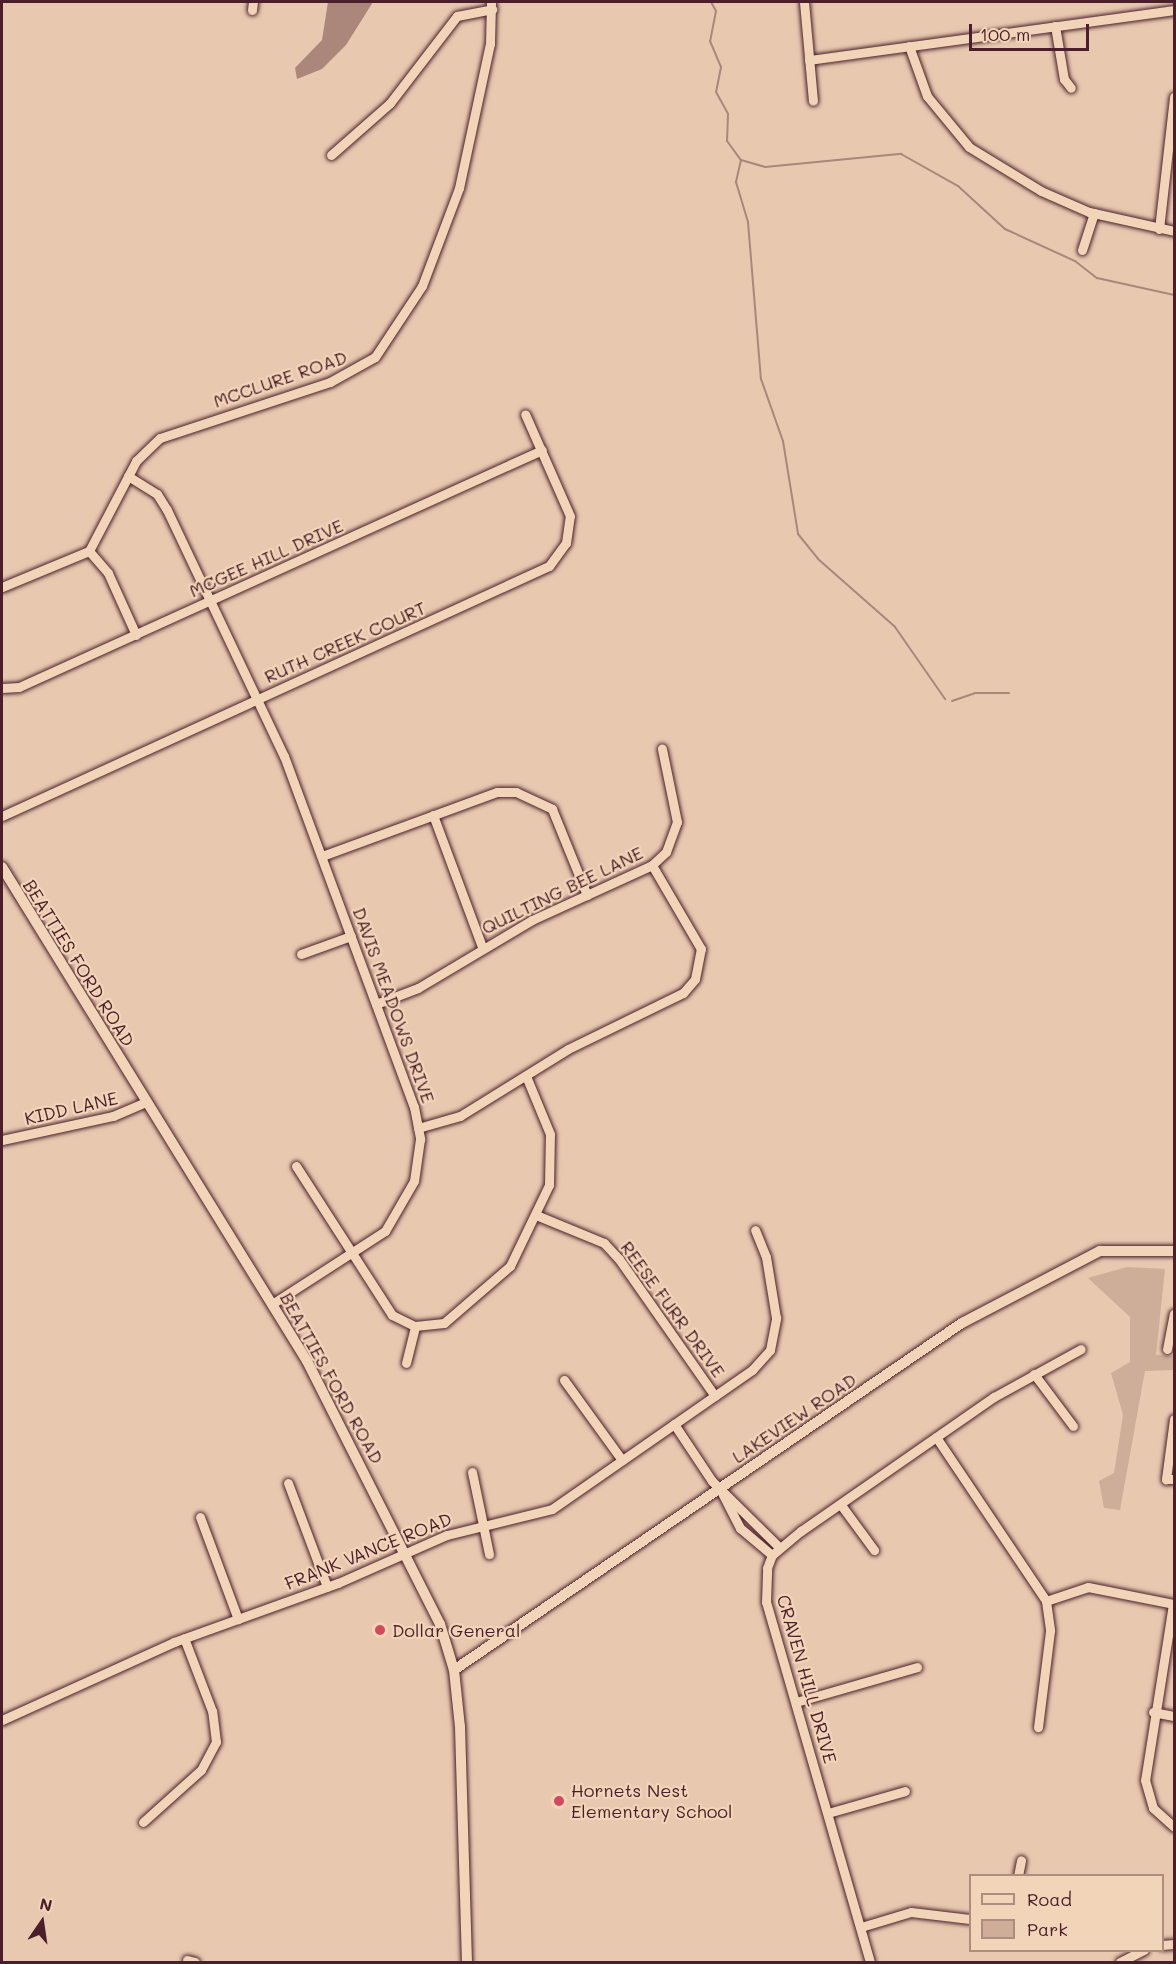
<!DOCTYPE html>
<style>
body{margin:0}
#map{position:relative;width:1176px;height:1964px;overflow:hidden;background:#e8c9b0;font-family:Mali,sans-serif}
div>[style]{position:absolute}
.green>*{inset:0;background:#cead99}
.water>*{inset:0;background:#aa867b}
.stream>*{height:2px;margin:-1px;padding:0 1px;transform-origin:1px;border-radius:1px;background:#aa867b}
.roads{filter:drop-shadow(0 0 2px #4a1f2b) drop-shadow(0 0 2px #4a1f2b)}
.minor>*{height:9px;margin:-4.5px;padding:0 4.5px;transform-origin:4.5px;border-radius:4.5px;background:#f2d4b8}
.major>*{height:10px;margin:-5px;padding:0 5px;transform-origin:5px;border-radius:5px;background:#f2d4b8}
.dots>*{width:16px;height:16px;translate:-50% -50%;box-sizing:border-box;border:3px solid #f2d4b8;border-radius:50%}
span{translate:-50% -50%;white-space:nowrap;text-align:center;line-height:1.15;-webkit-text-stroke:4.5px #f2d4b8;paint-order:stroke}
.street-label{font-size:18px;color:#4a1f2b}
.poi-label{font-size:18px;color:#4a1f2b}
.left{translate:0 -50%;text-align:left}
.frame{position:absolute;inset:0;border:3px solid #4a1f2b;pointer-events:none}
.legend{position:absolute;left:969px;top:1874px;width:195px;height:78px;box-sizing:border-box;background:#f2d4b8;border:2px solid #af8c80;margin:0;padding:8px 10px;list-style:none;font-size:18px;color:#4a1f2b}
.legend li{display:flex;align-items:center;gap:12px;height:30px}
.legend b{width:30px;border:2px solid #af8c80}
.north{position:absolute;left:12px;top:1892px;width:60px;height:60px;-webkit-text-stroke:4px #f2d4b8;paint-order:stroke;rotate:13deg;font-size:16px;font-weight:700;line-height:24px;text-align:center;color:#4a1f2b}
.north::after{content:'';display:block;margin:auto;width:21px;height:27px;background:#4a1f2b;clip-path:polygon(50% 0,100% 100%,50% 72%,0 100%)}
.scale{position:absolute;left:969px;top:24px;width:120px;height:27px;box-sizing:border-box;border:3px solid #4a1f2b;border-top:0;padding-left:8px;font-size:18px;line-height:21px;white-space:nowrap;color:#4a1f2b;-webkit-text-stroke:4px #f2d4b8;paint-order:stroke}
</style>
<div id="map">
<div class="green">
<i style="clip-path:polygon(1127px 1267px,1165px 1269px,1156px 1355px,1174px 1356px,1174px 1370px,1145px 1371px,1120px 1510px,1104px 1508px,1099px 1481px,1114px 1473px,1123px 1415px,1111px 1373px,1130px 1362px,1130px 1317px,1088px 1278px)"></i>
</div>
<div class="water">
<i style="clip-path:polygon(328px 2px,373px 2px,346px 45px,322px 69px,297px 79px,295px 68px,322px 40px)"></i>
</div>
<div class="stream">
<i style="left:711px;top:2px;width:10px;rotate:61deg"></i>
<i style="left:716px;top:11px;width:31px;rotate:101deg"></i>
<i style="left:710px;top:41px;width:28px;rotate:67deg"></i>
<i style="left:721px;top:67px;width:25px;rotate:101deg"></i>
<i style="left:716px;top:92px;width:25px;rotate:61deg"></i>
<i style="left:728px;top:114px;width:27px;rotate:92deg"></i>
<i style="left:727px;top:141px;width:24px;rotate:54deg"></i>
<i style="left:741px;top:160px;width:23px;rotate:103deg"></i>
<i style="left:736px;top:182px;width:42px;rotate:73.3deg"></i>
<i style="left:748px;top:222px;width:158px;rotate:85.3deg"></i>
<i style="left:761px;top:379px;width:66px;rotate:70.5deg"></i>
<i style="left:783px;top:441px;width:94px;rotate:80.8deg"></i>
<i style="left:798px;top:534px;width:32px;rotate:51deg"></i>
<i style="left:818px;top:559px;width:103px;rotate:41.4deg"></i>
<i style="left:895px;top:627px;width:88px;rotate:55.2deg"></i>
<i style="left:741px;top:160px;width:25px;rotate:16deg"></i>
<i style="left:765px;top:167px;width:137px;rotate:-5.5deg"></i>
<i style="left:901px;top:154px;width:65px;rotate:29.3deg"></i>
<i style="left:958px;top:186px;width:64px;rotate:42.5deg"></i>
<i style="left:1005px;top:229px;width:77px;rotate:24.6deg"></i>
<i style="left:1075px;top:261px;width:28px;rotate:38deg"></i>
<i style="left:1097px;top:278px;width:79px;rotate:12.4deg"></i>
<i style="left:952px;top:701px;width:24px;rotate:-19deg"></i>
<i style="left:975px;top:693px;width:34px"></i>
</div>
<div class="roads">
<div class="minor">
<i style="left:804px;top:2px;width:99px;rotate:84.8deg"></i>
<i style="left:252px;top:10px;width:8px;rotate:-83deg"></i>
<i style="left:1055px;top:26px;width:54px;rotate:80.4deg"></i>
<i style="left:1064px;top:79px;width:11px;rotate:52deg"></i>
<i style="left:909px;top:46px;width:53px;rotate:70.2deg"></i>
<i style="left:927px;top:96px;width:66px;rotate:50.5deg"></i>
<i style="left:969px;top:147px;width:84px;rotate:31.4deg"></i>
<i style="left:1041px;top:191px;width:52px;rotate:23.6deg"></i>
<i style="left:1089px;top:212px;width:87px;rotate:12.6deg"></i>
<i style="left:809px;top:60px;width:368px;rotate:-7.8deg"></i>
<i style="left:331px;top:155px;width:79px;rotate:-41.4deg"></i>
<i style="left:390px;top:103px;width:110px;rotate:-52.4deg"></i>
<i style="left:457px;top:16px;width:36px;rotate:-11deg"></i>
<i style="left:1159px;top:229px;width:133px;rotate:-83.5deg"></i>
<i style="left:1082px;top:250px;width:39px;rotate:-72deg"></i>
<i style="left:128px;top:476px;width:34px;rotate:32deg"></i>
<i style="left:157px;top:494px;width:19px;rotate:58deg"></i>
<i style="left:167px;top:510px;width:272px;rotate:64.6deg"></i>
<i style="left:284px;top:756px;width:374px;rotate:69.7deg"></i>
<i style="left:414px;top:1107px;width:33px;rotate:79deg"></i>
<i style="left:420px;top:1139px;width:42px;rotate:98.1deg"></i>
<i style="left:414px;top:1181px;width:58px;rotate:120.1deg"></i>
<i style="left:385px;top:1231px;width:135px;rotate:147.1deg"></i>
<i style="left:89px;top:551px;width:29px;rotate:49deg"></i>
<i style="left:108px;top:573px;width:68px;rotate:65.7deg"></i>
<i style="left:2px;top:587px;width:94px;rotate:-22.5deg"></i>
<i style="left:89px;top:551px;width:102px;rotate:-62.4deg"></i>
<i style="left:136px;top:461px;width:33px;rotate:-44deg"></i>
<i style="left:160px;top:438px;width:179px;rotate:-18.2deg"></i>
<i style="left:330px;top:382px;width:51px;rotate:-29.1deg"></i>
<i style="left:375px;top:357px;width:85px;rotate:-56.5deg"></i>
<i style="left:422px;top:286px;width:105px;rotate:-69.3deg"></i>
<i style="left:459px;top:188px;width:147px;rotate:-77.9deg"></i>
<i style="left:490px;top:44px;width:42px;rotate:-88.6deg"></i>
<i style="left:2px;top:688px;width:17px;rotate:-3deg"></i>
<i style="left:19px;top:687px;width:574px;rotate:-24.38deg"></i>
<i style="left:433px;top:815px;width:141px;rotate:69.6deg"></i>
<i style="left:2px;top:816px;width:601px;rotate:-24.56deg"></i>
<i style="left:549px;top:566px;width:29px;rotate:-54deg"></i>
<i style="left:566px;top:543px;width:27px;rotate:-82deg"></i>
<i style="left:570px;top:516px;width:111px;rotate:-113.8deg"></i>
<i style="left:322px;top:856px;width:186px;rotate:-20.1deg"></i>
<i style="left:497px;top:792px;width:19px"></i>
<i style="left:516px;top:792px;width:40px;rotate:25deg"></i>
<i style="left:552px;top:809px;width:93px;rotate:67.9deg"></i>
<i style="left:301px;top:954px;width:53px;rotate:-19.8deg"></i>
<i style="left:376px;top:1004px;width:45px;rotate:-20.9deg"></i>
<i style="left:418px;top:988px;width:133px;rotate:-30.8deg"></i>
<i style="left:532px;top:920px;width:132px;rotate:-24.6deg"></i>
<i style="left:652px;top:865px;width:19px;rotate:-43deg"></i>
<i style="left:666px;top:852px;width:32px;rotate:-70deg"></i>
<i style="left:677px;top:822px;width:75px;rotate:-101.6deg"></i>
<i style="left:418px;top:1128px;width:44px;rotate:-15.9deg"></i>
<i style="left:460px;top:1116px;width:127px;rotate:-31.8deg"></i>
<i style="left:568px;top:1049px;width:128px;rotate:-26deg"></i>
<i style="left:683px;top:993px;width:18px;rotate:-49deg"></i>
<i style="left:695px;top:979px;width:31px;rotate:-79deg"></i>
<i style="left:701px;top:949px;width:97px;rotate:-120.3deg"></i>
<i style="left:2px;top:1140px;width:114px;rotate:-12.2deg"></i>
<i style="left:113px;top:1116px;width:36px;rotate:-23deg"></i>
<i style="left:296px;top:1166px;width:177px;rotate:57.2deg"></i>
<i style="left:392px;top:1315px;width:25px;rotate:26deg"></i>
<i style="left:415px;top:1326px;width:29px;rotate:-6deg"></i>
<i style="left:444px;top:1323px;width:87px;rotate:-40.8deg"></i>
<i style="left:510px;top:1266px;width:90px;rotate:-64.3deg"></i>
<i style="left:549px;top:1185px;width:51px;rotate:-88.9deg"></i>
<i style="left:550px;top:1134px;width:63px;rotate:-112.5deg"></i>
<i style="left:536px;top:1215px;width:74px;rotate:22.4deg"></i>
<i style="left:604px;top:1243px;width:22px;rotate:47deg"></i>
<i style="left:619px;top:1259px;width:167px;rotate:55deg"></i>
<i style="left:1167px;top:1349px;width:36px;rotate:-79deg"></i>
<i style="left:406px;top:1363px;width:38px;rotate:-76deg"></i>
<i style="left:1034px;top:1374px;width:65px;rotate:53.1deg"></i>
<i style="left:564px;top:1380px;width:99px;rotate:54.1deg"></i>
<i style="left:1174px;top:1419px;width:61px;rotate:97.6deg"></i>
<i style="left:1166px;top:1479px;width:8px"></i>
<i style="left:674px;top:1424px;width:69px;rotate:56.3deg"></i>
<i style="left:712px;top:1481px;width:95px;rotate:44.6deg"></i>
<i style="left:936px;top:1437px;width:197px;rotate:56.1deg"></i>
<i style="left:1046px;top:1601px;width:30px;rotate:82deg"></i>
<i style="left:1050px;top:1631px;width:97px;rotate:97.1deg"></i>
<i style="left:472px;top:1472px;width:84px;rotate:78.3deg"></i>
<i style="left:288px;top:1483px;width:111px;rotate:69.4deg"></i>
<i style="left:720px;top:1489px;width:44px;rotate:62.9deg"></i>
<i style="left:740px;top:1528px;width:42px;rotate:40.2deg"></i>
<i style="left:841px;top:1505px;width:56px;rotate:53.7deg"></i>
<i style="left:200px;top:1517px;width:109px;rotate:69.6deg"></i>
<i style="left:1046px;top:1601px;width:44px;rotate:-18.4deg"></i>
<i style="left:1088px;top:1587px;width:88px;rotate:11.2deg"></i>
<i style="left:1173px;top:1604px;width:178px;rotate:99deg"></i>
<i style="left:1145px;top:1780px;width:29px;rotate:74deg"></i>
<i style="left:1153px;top:1808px;width:28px;rotate:42deg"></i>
<i style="left:796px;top:1702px;width:126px;rotate:-16.1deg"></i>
<i style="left:1153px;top:1712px;width:21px;rotate:11deg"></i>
<i style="left:2px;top:1720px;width:189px;rotate:-24.4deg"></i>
<i style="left:174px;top:1642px;width:174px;rotate:-19.8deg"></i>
<i style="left:338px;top:1583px;width:119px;rotate:-23.8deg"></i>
<i style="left:447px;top:1535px;width:108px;rotate:-13.9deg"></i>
<i style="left:552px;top:1509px;width:244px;rotate:-34.8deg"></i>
<i style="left:752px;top:1370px;width:27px;rotate:-48deg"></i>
<i style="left:770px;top:1350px;width:33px;rotate:-79deg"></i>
<i style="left:776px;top:1318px;width:62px;rotate:-99.3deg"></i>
<i style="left:766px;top:1257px;width:29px;rotate:-112deg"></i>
<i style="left:828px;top:1813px;width:80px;rotate:-15.9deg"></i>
<i style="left:143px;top:1822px;width:78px;rotate:-41.9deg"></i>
<i style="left:201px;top:1770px;width:32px;rotate:-62deg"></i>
<i style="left:216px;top:1742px;width:31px;rotate:-97deg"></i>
<i style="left:212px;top:1711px;width:78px;rotate:-111deg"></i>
<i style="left:1018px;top:1876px;width:16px;rotate:-79deg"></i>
<i style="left:861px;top:1927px;width:52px;rotate:-16.7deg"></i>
<i style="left:911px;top:1912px;width:59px;rotate:6.8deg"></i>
<i style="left:1162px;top:1945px;width:12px;rotate:-5deg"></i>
<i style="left:187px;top:1960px;width:8px;rotate:14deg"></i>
<i style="left:870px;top:1962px;width:375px;rotate:-106.1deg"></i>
<i style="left:766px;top:1602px;width:34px;rotate:-88deg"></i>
<i style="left:767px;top:1568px;width:14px;rotate:-69deg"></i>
<i style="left:772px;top:1555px;width:38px;rotate:-40deg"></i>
<i style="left:801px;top:1531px;width:235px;rotate:-34.8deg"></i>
<i style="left:994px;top:1397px;width:99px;rotate:-28.9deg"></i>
<i style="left:1120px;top:1962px;width:27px;rotate:-27deg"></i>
</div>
<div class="major">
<i style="left:2px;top:867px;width:581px;rotate:58.31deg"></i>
<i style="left:307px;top:1361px;width:295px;rotate:63.2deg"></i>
<i style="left:440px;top:1624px;width:48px;rotate:73.1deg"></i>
<i style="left:454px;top:1670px;width:57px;rotate:84deg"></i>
<i style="left:460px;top:1727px;width:235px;rotate:88.3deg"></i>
<i style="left:454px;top:1670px;width:615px;rotate:-34.34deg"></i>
<i style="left:962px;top:1323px;width:156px;rotate:-27.6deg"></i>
<i style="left:1100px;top:1251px;width:74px"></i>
</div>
</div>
<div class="dots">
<i style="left:380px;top:1630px;background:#d1495b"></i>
<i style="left:559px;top:1801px;background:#d1495b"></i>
</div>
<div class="street-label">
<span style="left:280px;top:379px;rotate:-19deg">MCCLURE ROAD</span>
<span style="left:266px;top:558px;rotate:-24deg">MCGEE HILL DRIVE</span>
<span style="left:345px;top:642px;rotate:-24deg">RUTH CREEK COURT</span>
<span style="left:562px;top:890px;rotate:-26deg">QUILTING BEE LANE</span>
<span style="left:79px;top:963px;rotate:58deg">BEATTIES FORD ROAD</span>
<span style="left:394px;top:1005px;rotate:70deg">DAVIS MEADOWS DRIVE</span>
<span style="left:71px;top:1108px;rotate:-13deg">KIDD LANE</span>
<span style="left:673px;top:1309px;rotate:54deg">REESE FURR DRIVE</span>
<span style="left:332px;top:1378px;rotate:61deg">BEATTIES FORD ROAD</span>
<span style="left:794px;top:1418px;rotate:-34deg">LAKEVIEW ROAD</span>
<span style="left:368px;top:1551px;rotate:-22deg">FRANK VANCE ROAD</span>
<span style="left:807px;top:1679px;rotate:74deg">CRAVEN HILL DRIVE</span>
</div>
<div class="poi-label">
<span class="left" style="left:392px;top:1630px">Dollar General</span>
<span class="left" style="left:571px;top:1801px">Hornets Nest<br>Elementary School</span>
</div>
<div class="frame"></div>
<ul class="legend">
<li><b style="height:8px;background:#f2d4b8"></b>Road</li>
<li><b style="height:16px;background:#cead99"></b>Park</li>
</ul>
<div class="north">N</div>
<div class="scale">100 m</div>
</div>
